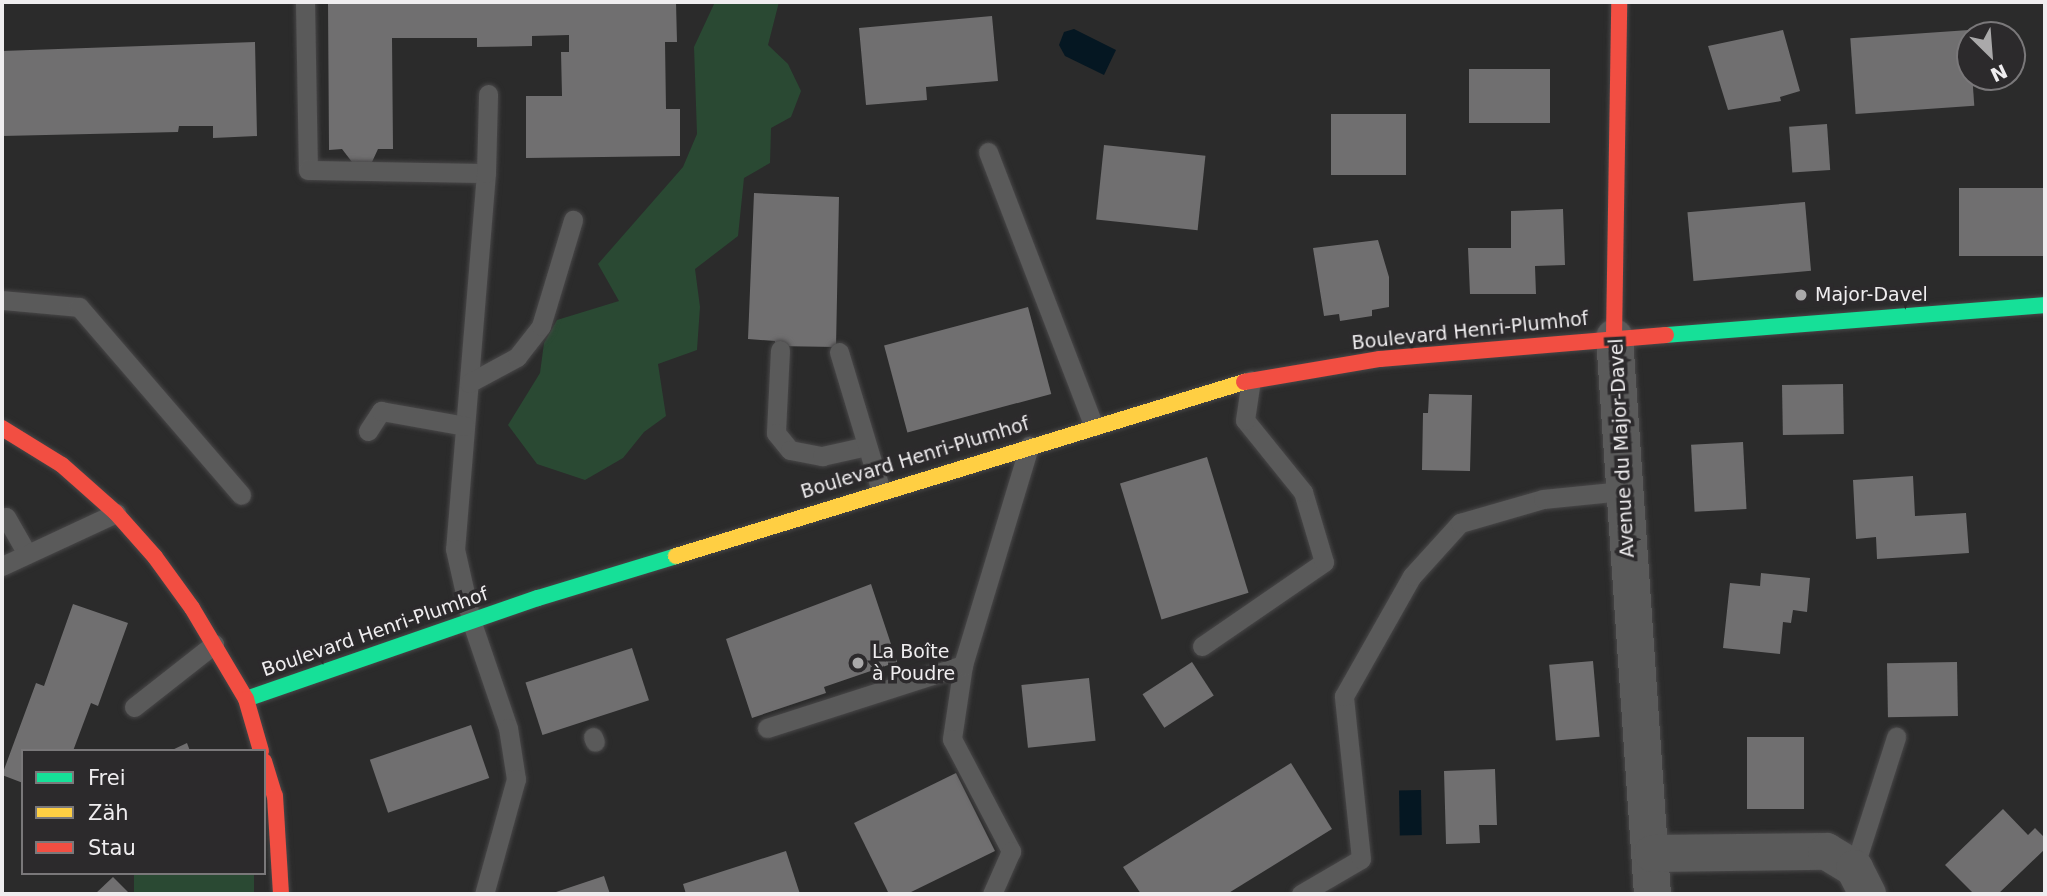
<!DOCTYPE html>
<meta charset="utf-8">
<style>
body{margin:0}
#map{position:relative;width:2047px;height:896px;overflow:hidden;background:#2b2b2b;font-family:"DejaVu Sans",sans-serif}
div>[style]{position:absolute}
.green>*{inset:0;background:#2a4933;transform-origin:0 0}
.water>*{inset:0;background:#051722;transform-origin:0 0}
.building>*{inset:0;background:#706f70;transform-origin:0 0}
.roads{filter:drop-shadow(0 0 2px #484748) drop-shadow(0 0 2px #484748)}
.lane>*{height:19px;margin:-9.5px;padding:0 9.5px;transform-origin:9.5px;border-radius:9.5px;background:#5a5a5a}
.street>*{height:37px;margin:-18.5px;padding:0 18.5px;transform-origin:18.5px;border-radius:18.5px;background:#5a5a5a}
.fast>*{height:16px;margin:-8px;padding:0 8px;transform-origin:8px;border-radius:8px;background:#16e098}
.slow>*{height:16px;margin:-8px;padding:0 8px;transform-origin:8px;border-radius:8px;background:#ffcf43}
.jam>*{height:16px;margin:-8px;padding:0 8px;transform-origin:8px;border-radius:8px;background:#f24e42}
.dots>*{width:19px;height:19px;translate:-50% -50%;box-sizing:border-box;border:4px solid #2c2a2c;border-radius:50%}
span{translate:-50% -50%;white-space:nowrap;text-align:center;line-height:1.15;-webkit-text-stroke:7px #2c2a2c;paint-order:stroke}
.poi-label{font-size:19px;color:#efedef}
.left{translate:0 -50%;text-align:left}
.street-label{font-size:19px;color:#efedef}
.frame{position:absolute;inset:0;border:4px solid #efedef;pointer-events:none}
.legend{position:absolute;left:21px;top:749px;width:245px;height:126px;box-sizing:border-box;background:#2c2a2c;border:2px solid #7a787a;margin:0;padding:9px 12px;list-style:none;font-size:21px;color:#efedef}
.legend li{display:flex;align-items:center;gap:14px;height:35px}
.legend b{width:35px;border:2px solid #7a787a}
.north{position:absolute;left:1956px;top:21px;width:70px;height:70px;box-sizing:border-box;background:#2c2a2c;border:2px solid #7a787a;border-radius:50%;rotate:155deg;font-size:19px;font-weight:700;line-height:28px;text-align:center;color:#efedef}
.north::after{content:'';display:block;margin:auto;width:24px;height:32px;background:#aaa9aa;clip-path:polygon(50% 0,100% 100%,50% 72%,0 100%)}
</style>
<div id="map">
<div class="green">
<i style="clip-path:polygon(715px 2px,779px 2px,768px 45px,788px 64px,801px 91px,791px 117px,771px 128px,770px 163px,744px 178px,738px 236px,695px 269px,700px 307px,697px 350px,658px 364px,666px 416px,644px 432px,623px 458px,585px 480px,537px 464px,508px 425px,540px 373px,544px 343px,557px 320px,619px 301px,598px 264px,683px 167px,697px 134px,694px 47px)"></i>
<i style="left:134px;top:873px;width:120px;height:26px"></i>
</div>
<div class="water">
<i style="clip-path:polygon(1074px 29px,1116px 50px,1104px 75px,1065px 56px,1059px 45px,1064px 32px)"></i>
<i style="left:1421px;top:790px;width:45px;height:22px;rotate:89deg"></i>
</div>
<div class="building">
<i style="clip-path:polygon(328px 2px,676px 2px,677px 42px,665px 42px,666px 109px,680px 109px,680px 156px,526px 158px,526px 96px,562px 96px,561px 52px,569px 52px,569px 35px,532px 36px,532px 46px,477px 47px,477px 38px,392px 38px,393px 149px,378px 149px,372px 162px,352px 162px,342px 149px,329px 150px)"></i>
<i style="clip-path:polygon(992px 16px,998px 81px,926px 87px,927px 100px,866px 105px,859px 28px)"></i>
<i style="clip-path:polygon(1783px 30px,1800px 91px,1780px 97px,1781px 101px,1728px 110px,1708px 46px)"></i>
<i style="left:1969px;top:30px;width:76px;height:119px;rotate:86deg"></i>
<i style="clip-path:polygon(255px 42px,257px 136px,213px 138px,213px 126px,179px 126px,178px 132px,2px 136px,2px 51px)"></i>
<i style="left:1550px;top:69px;width:54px;height:81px;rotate:90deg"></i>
<i style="left:1331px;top:114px;width:75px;height:61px"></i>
<i style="left:1827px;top:124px;width:46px;height:38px;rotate:86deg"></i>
<i style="left:1104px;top:145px;width:102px;height:75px;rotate:6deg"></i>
<i style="left:2045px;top:188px;width:68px;height:86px;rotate:90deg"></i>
<i style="clip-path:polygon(754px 193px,839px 197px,836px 347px,775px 346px,775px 341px,748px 339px)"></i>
<i style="left:1805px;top:202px;width:69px;height:118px;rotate:85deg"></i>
<i style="clip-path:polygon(1563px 209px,1565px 265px,1535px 266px,1536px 294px,1470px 294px,1468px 248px,1511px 248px,1511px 211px)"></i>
<i style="clip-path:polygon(1378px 240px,1389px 277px,1389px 307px,1372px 310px,1372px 316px,1340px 321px,1339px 314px,1324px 316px,1313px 248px)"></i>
<i style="left:1028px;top:307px;width:90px;height:149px;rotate:75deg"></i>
<i style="left:1843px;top:384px;width:50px;height:61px;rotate:89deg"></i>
<i style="clip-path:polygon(1429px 394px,1472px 395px,1470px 471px,1422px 470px,1423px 413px,1428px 413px)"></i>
<i style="left:1743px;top:442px;width:67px;height:52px;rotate:87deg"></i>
<i style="left:1207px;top:457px;width:142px;height:91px;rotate:73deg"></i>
<i style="clip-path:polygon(1913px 476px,1915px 516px,1966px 513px,1969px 553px,1877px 559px,1876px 537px,1856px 539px,1853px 480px)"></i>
<i style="clip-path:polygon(1761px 573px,1810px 578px,1807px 612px,1793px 610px,1791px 623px,1783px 622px,1780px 654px,1723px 648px,1730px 583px,1760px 586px)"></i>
<i style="clip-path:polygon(871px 584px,897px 662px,824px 687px,826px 693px,752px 718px,726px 639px)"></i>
<i style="clip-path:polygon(73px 604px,128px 623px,98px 706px,91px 703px,73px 751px,23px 751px,23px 783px,2px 775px,36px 683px,44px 686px)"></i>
<i style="left:632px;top:648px;width:55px;height:112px;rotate:72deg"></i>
<i style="left:1593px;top:661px;width:76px;height:44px;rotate:85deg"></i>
<i style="left:1192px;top:662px;width:40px;height:59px;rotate:57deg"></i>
<i style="left:1957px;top:662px;width:54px;height:70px;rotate:89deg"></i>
<i style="left:1089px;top:678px;width:63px;height:68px;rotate:84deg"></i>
<i style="left:471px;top:725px;width:56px;height:107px;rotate:71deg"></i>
<i style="left:1747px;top:737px;width:57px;height:72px"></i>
<i style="clip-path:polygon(187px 743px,190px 751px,170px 751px)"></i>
<i style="clip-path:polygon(1291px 763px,1332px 829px,1227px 894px,1141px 894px,1123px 867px)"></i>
<i style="clip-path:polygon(1495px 769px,1497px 825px,1479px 825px,1480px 843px,1446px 844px,1444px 771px)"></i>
<i style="clip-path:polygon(956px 773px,995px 851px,907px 894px,889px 894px,854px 823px)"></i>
<i style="clip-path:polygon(2003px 809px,2028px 835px,2035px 828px,2045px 838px,2045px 849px,1998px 894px,1974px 894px,1945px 865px)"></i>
<i style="clip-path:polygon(786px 851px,800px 894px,686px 894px,683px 884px)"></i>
<i style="clip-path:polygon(604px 876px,610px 894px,550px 894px)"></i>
<i style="clip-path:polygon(113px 877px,130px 894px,95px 894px)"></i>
</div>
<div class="roads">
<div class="lane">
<i style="left:305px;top:2px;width:168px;rotate:89deg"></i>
<i style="left:308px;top:170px;width:178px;rotate:1deg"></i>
<i style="left:486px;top:173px;width:377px;rotate:94.7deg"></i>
<i style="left:455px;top:549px;width:73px;rotate:77.3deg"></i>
<i style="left:471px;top:620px;width:114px;rotate:71.1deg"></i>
<i style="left:508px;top:728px;width:52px;rotate:81.1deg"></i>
<i style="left:516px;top:779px;width:119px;rotate:105.5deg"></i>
<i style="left:988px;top:152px;width:294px;rotate:68.9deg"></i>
<i style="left:486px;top:173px;width:79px;rotate:-88.5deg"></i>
<i style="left:2px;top:300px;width:77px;rotate:5.2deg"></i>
<i style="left:79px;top:307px;width:248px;rotate:49.2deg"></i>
<i style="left:780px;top:350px;width:83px;rotate:92.8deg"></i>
<i style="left:776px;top:433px;width:22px;rotate:51deg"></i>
<i style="left:790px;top:450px;width:33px;rotate:11deg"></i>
<i style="left:822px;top:456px;width:46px;rotate:-12.5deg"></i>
<i style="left:839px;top:352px;width:145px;rotate:73.2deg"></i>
<i style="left:469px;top:383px;width:55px;rotate:-28.4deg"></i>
<i style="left:517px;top:357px;width:39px;rotate:-52deg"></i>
<i style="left:541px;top:326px;width:111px;rotate:-73.2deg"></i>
<i style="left:368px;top:431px;width:24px;rotate:-57deg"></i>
<i style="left:381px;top:411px;width:85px;rotate:10.1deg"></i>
<i style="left:6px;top:517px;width:40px;rotate:60.3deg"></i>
<i style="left:2px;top:566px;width:126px;rotate:-24.9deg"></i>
<i style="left:1202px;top:646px;width:148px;rotate:-34.5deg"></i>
<i style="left:1324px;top:562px;width:73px;rotate:-106.7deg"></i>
<i style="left:1303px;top:492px;width:92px;rotate:-128.9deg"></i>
<i style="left:1245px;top:420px;width:40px;rotate:-81.5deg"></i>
<i style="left:963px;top:665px;width:75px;rotate:98.5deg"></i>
<i style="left:952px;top:739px;width:127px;rotate:62.2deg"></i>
<i style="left:1011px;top:851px;width:47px;rotate:113.8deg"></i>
<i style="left:134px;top:707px;width:102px;rotate:-38.2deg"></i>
<i style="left:767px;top:728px;width:206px;rotate:-17.8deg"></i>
<i style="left:963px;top:665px;width:229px;rotate:-73.2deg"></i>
<i style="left:593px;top:737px;width:5px;rotate:68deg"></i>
<i style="left:1854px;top:868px;width:138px;rotate:-72.2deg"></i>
<i style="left:1301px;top:894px;width:69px;rotate:-30.3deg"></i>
<i style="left:1361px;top:859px;width:164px;rotate:-96deg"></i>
<i style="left:1344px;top:696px;width:138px;rotate:-60.5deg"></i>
<i style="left:1412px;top:576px;width:72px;rotate:-47.8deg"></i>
<i style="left:1460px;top:523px;width:86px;rotate:-16.1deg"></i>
<i style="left:1543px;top:499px;width:80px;rotate:-5.7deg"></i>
</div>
<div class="street">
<i style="left:1614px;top:337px;width:558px;rotate:86.1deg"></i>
<i style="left:1652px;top:853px;width:174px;rotate:-0.7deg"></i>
<i style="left:1826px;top:851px;width:33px;rotate:31deg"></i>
<i style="left:1854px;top:868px;width:29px;rotate:63deg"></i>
</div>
<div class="fast">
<i style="left:1666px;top:335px;width:380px;rotate:-4.5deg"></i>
<i style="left:246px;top:699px;width:309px;rotate:-19.1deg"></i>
<i style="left:538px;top:598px;width:144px;rotate:-16.9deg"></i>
</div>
<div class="slow">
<i style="left:676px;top:556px;width:594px;rotate:-17.03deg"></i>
</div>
<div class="jam">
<i style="left:1614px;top:337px;width:335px;rotate:-89.1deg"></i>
<i style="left:1244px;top:382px;width:138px;rotate:-9.6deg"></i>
<i style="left:1380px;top:359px;width:287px;rotate:-4.8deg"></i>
<i style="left:2px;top:428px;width:70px;rotate:31.7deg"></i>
<i style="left:62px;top:465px;width:72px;rotate:41.6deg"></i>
<i style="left:116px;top:513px;width:59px;rotate:48.4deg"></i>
<i style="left:155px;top:557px;width:63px;rotate:54deg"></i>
<i style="left:192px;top:608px;width:106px;rotate:59.3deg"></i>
<i style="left:246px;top:699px;width:54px;rotate:73.9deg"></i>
<i style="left:264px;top:761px;width:37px;rotate:73deg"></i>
<i style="left:275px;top:796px;width:98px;rotate:86.5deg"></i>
</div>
</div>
<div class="dots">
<i style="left:1801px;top:295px;background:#aaa9aa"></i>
<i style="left:858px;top:663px;background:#aaa9aa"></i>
</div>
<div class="poi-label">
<span class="left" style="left:1815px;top:295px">Major-Davel</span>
<span class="left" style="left:872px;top:663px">La Boîte<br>à Poudre</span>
</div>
<div class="street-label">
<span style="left:1470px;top:331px;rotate:-6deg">Boulevard Henri-Plumhof</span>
<span style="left:1622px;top:448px;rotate:-93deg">Avenue du Major-Davel</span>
<span style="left:915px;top:458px;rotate:-17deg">Boulevard Henri-Plumhof</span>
<span style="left:375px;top:632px;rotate:-19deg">Boulevard Henri-Plumhof</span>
</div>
<div class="frame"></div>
<ul class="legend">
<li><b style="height:9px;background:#16e098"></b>Frei</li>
<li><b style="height:9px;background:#ffcf43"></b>Zäh</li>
<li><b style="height:9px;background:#f24e42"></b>Stau</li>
</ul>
<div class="north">N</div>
</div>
